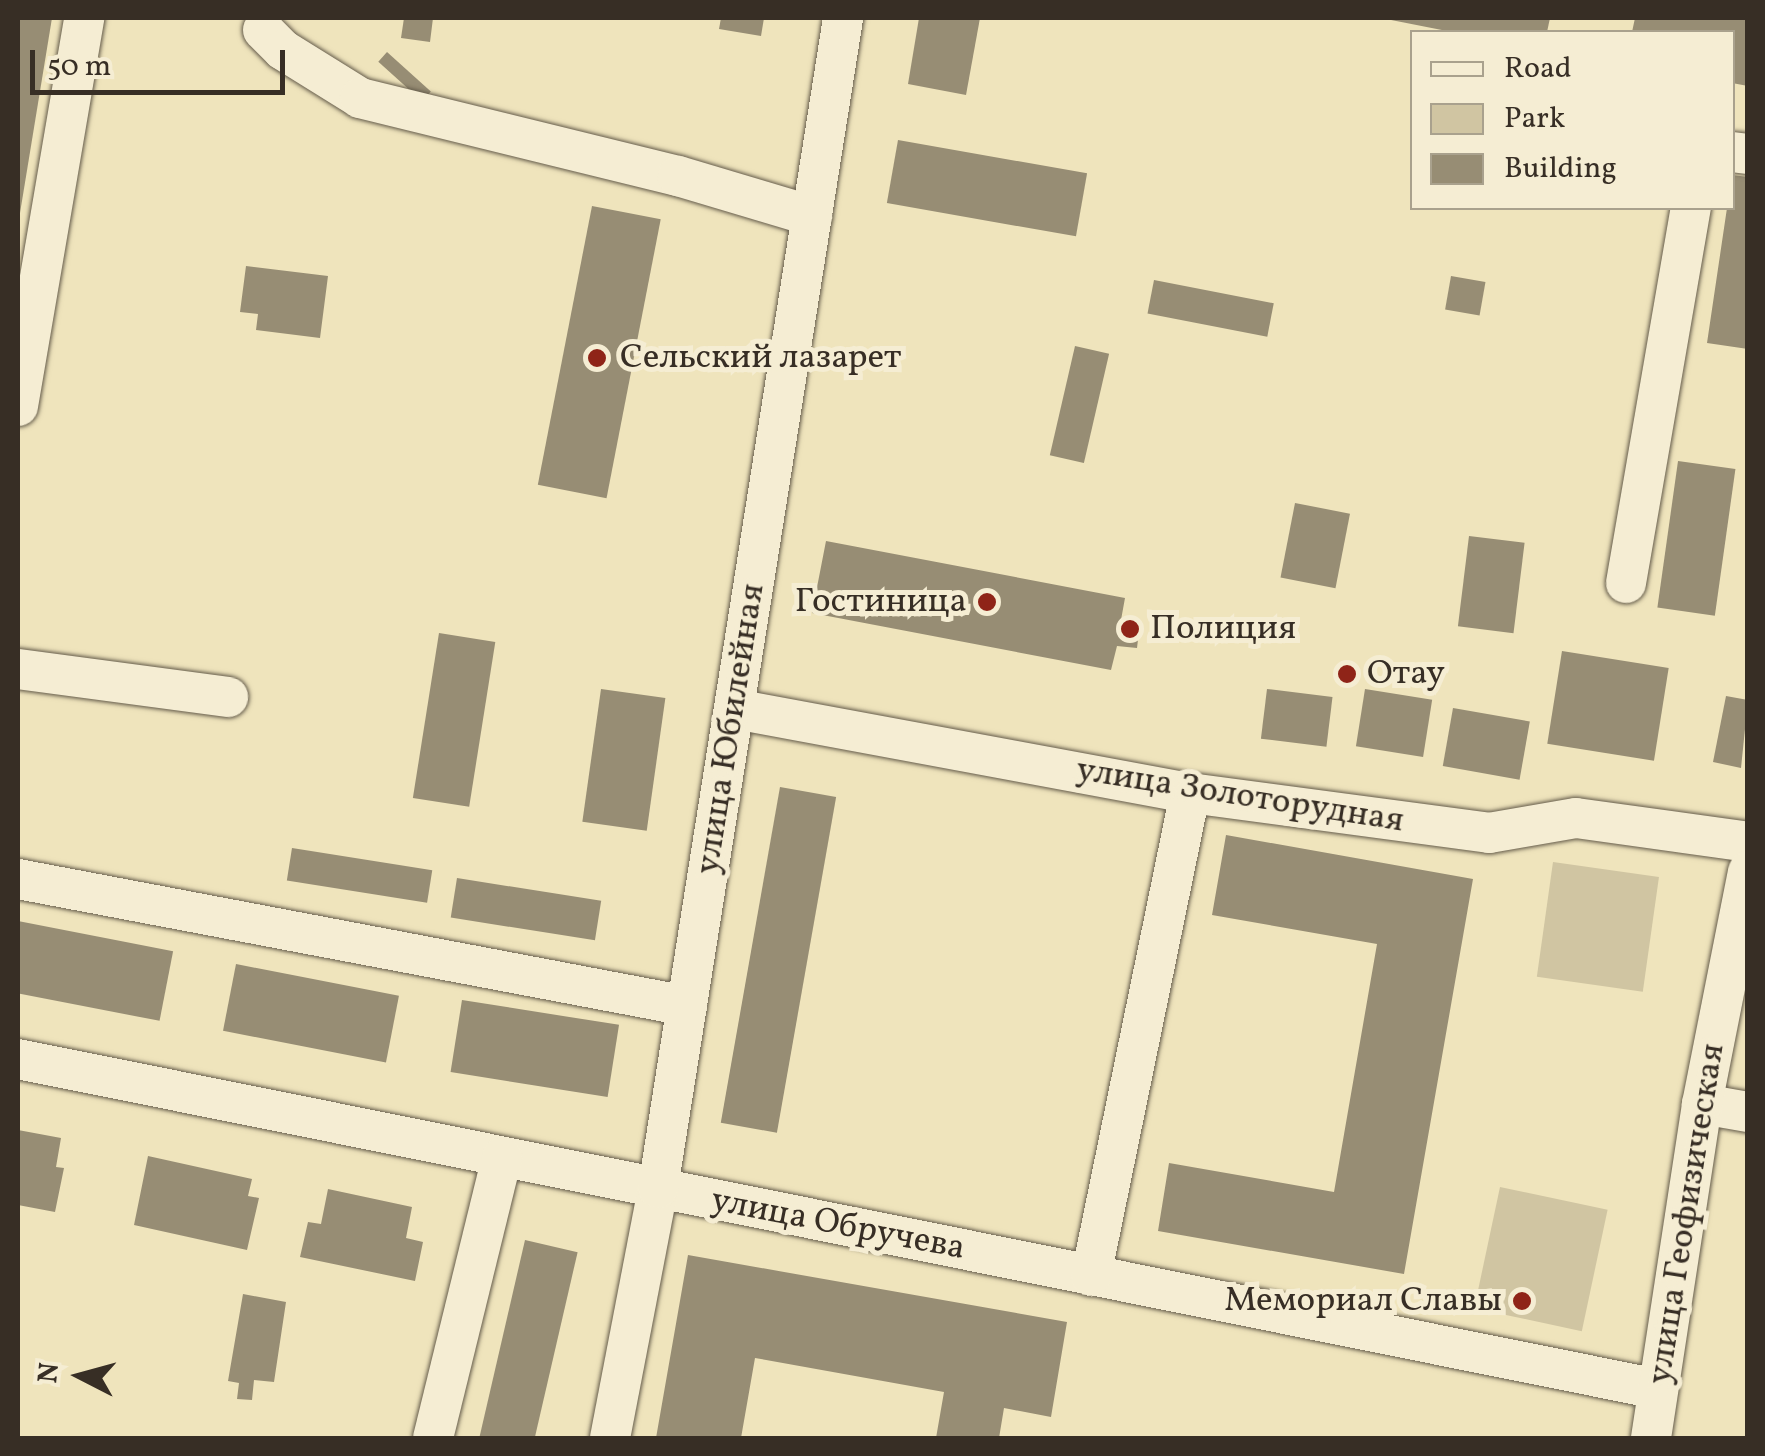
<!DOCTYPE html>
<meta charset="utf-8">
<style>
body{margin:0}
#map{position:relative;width:1765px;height:1456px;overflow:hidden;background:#efe4bc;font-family:Vollkorn,serif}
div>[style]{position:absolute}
.green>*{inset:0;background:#d0c5a2;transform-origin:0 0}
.building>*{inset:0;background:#978d74;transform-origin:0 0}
.roads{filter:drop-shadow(0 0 2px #655c4b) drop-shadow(0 0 2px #655c4b)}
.minor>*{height:40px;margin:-20px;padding:0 20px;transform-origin:20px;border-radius:20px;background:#f5edd3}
.dots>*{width:28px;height:28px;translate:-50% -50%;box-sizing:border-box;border:5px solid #f5edd3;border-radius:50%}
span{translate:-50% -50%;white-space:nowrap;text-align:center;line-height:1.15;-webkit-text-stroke:10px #f5edd3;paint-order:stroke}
.poi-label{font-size:35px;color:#372e25}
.left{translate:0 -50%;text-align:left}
.right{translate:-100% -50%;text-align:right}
.street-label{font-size:35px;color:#372e25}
.frame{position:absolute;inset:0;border:20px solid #372e25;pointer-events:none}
.legend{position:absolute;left:1410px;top:30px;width:325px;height:180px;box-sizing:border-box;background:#f5edd3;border:2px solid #a9a18d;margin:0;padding:12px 18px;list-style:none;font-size:30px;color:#372e25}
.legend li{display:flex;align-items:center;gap:20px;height:50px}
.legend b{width:50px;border:2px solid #a9a18d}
.north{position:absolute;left:30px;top:1326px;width:100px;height:100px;-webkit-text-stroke:8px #f5edd3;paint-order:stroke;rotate:276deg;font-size:28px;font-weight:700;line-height:40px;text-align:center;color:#372e25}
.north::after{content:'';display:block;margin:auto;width:35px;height:45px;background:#372e25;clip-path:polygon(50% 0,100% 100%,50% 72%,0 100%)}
.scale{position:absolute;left:30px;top:50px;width:255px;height:45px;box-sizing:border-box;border:5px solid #372e25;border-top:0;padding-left:12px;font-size:30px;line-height:35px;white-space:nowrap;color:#372e25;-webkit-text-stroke:8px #f5edd3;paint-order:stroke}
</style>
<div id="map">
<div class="green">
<i style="left:1553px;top:862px;width:107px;height:116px;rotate:8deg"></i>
<i style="left:1500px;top:1187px;width:110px;height:124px;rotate:12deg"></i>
</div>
<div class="building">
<i style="clip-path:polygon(18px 18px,52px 18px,20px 213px,18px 213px)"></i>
<i style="clip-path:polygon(404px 18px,433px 18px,430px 42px,401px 38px)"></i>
<i style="clip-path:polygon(721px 18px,764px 18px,761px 36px,719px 29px)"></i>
<i style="clip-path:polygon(919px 18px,980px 18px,966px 95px,908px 84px)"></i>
<i style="clip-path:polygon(1381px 18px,1550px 18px,1547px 32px,1452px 32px)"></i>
<i style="clip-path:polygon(1635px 18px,1748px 18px,1748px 86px,1732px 83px,1732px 32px,1632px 32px)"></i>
<i style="left:387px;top:52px;width:59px;height:13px;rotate:42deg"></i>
<i style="left:898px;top:140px;width:192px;height:64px;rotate:10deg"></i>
<i style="clip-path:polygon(1732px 175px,1748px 177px,1748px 349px,1707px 343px,1727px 208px,1732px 208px)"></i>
<i style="left:592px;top:206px;width:70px;height:284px;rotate:11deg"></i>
<i style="clip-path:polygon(246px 266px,328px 276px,320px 338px,256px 330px,258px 314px,240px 312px)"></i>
<i style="left:1451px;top:276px;width:35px;height:34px;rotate:10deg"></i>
<i style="left:1154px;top:280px;width:122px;height:34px;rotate:11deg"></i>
<i style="left:1075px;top:346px;width:35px;height:112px;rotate:13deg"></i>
<i style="left:1678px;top:461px;width:58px;height:148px;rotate:8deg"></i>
<i style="left:1295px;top:503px;width:56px;height:76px;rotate:11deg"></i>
<i style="left:1469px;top:536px;width:56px;height:91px;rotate:7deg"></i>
<i style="clip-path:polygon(826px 541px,1125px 598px,1121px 620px,1140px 623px,1137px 648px,1117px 646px,1111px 670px,812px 613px)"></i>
<i style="left:439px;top:633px;width:57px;height:167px;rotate:9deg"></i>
<i style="left:1562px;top:651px;width:108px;height:94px;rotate:9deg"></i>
<i style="left:601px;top:689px;width:65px;height:134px;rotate:8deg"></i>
<i style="left:1267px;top:689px;width:66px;height:50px;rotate:7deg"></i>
<i style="left:1365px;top:689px;width:68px;height:58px;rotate:9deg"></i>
<i style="clip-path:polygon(1726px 696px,1748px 700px,1741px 768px,1713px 762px)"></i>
<i style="left:1453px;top:708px;width:78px;height:59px;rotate:10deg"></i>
<i style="left:780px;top:787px;width:57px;height:341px;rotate:10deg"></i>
<i style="clip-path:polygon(1226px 835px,1473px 879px,1404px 1274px,1158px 1231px,1169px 1163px,1334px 1192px,1377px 944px,1212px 915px)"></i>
<i style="left:292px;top:848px;width:142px;height:33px;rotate:9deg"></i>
<i style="left:457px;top:878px;width:146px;height:40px;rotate:9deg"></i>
<i style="left:18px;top:921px;width:158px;height:71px;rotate:11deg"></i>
<i style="left:236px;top:964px;width:166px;height:68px;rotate:11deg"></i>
<i style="left:462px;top:1000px;width:159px;height:73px;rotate:9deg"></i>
<i style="clip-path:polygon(18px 1130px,61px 1138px,56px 1167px,64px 1168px,55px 1212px,18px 1205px)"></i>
<i style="clip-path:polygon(148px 1156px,252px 1179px,248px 1196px,259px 1198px,247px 1250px,134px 1225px)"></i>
<i style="clip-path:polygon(328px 1189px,412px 1207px,406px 1238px,423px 1242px,415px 1281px,300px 1257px,308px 1222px,321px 1224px)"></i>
<i style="left:525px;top:1240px;width:54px;height:203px;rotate:13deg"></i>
<i style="clip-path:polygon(688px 1255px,1067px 1322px,1051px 1417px,1004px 1408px,999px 1438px,936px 1438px,944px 1392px,755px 1358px,741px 1438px,656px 1438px)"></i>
<i style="clip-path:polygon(243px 1294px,286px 1302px,274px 1382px,254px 1380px,252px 1400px,237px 1399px,239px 1383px,228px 1381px)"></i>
</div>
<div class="roads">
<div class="minor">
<i style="left:263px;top:30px;width:28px;rotate:45deg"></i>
<i style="left:283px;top:50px;width:91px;rotate:31.9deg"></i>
<i style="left:360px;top:98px;width:327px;rotate:13.8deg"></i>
<i style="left:678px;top:176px;width:140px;rotate:16.6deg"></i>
<i style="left:1732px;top:152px;width:16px;rotate:7deg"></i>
<i style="left:18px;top:406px;width:394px;rotate:-80.3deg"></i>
<i style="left:1626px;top:583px;width:381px;rotate:-80.2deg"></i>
<i style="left:18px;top:669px;width:212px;rotate:7.6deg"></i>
<i style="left:735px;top:709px;width:463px;rotate:10.5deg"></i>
<i style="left:1190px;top:793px;width:302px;rotate:7.6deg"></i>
<i style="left:1489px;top:833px;width:88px;rotate:-9.8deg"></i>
<i style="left:1576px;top:818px;width:174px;rotate:7.9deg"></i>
<i style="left:18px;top:879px;width:681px;rotate:10.75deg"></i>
<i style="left:18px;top:1059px;width:1673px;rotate:11.38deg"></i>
<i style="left:1702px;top:1104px;width:47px;rotate:9.9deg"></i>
<i style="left:1091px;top:1276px;width:493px;rotate:-78.4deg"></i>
<i style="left:433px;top:1438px;width:289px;rotate:-76.2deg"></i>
<i style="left:610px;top:1438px;width:255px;rotate:-79.1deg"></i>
<i style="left:658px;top:1188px;width:1185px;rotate:-81.01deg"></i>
<i style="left:1651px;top:1438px;width:338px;rotate:-81.3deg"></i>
<i style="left:1702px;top:1104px;width:237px;rotate:-78.8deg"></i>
</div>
</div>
<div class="dots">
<i style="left:597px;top:358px;background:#8f2418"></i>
<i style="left:987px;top:602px;background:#8f2418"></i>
<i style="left:1130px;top:629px;background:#8f2418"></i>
<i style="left:1347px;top:674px;background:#8f2418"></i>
<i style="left:1522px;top:1301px;background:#8f2418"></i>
</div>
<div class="poi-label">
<span class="left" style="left:620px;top:358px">Сельский лазарет</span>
<span class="right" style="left:967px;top:602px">Гостиница</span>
<span class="left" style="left:1150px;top:629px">Полиция</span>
<span class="left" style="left:1367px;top:674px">Отау</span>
<span class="right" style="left:1502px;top:1301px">Мемориал Славы</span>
</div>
<div class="street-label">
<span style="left:731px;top:729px;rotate:-81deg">улица Юбилейная</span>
<span style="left:1240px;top:796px;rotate:9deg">улица Золоторудная</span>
<span style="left:1687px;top:1214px;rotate:-81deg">улица Геофизическая</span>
<span style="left:838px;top:1225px;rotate:11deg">улица Обручева</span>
</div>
<div class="frame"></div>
<ul class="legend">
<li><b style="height:12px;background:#f5edd3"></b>Road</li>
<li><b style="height:28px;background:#d0c5a2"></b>Park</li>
<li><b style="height:28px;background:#978d74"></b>Building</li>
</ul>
<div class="north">N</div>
<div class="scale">50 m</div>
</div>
